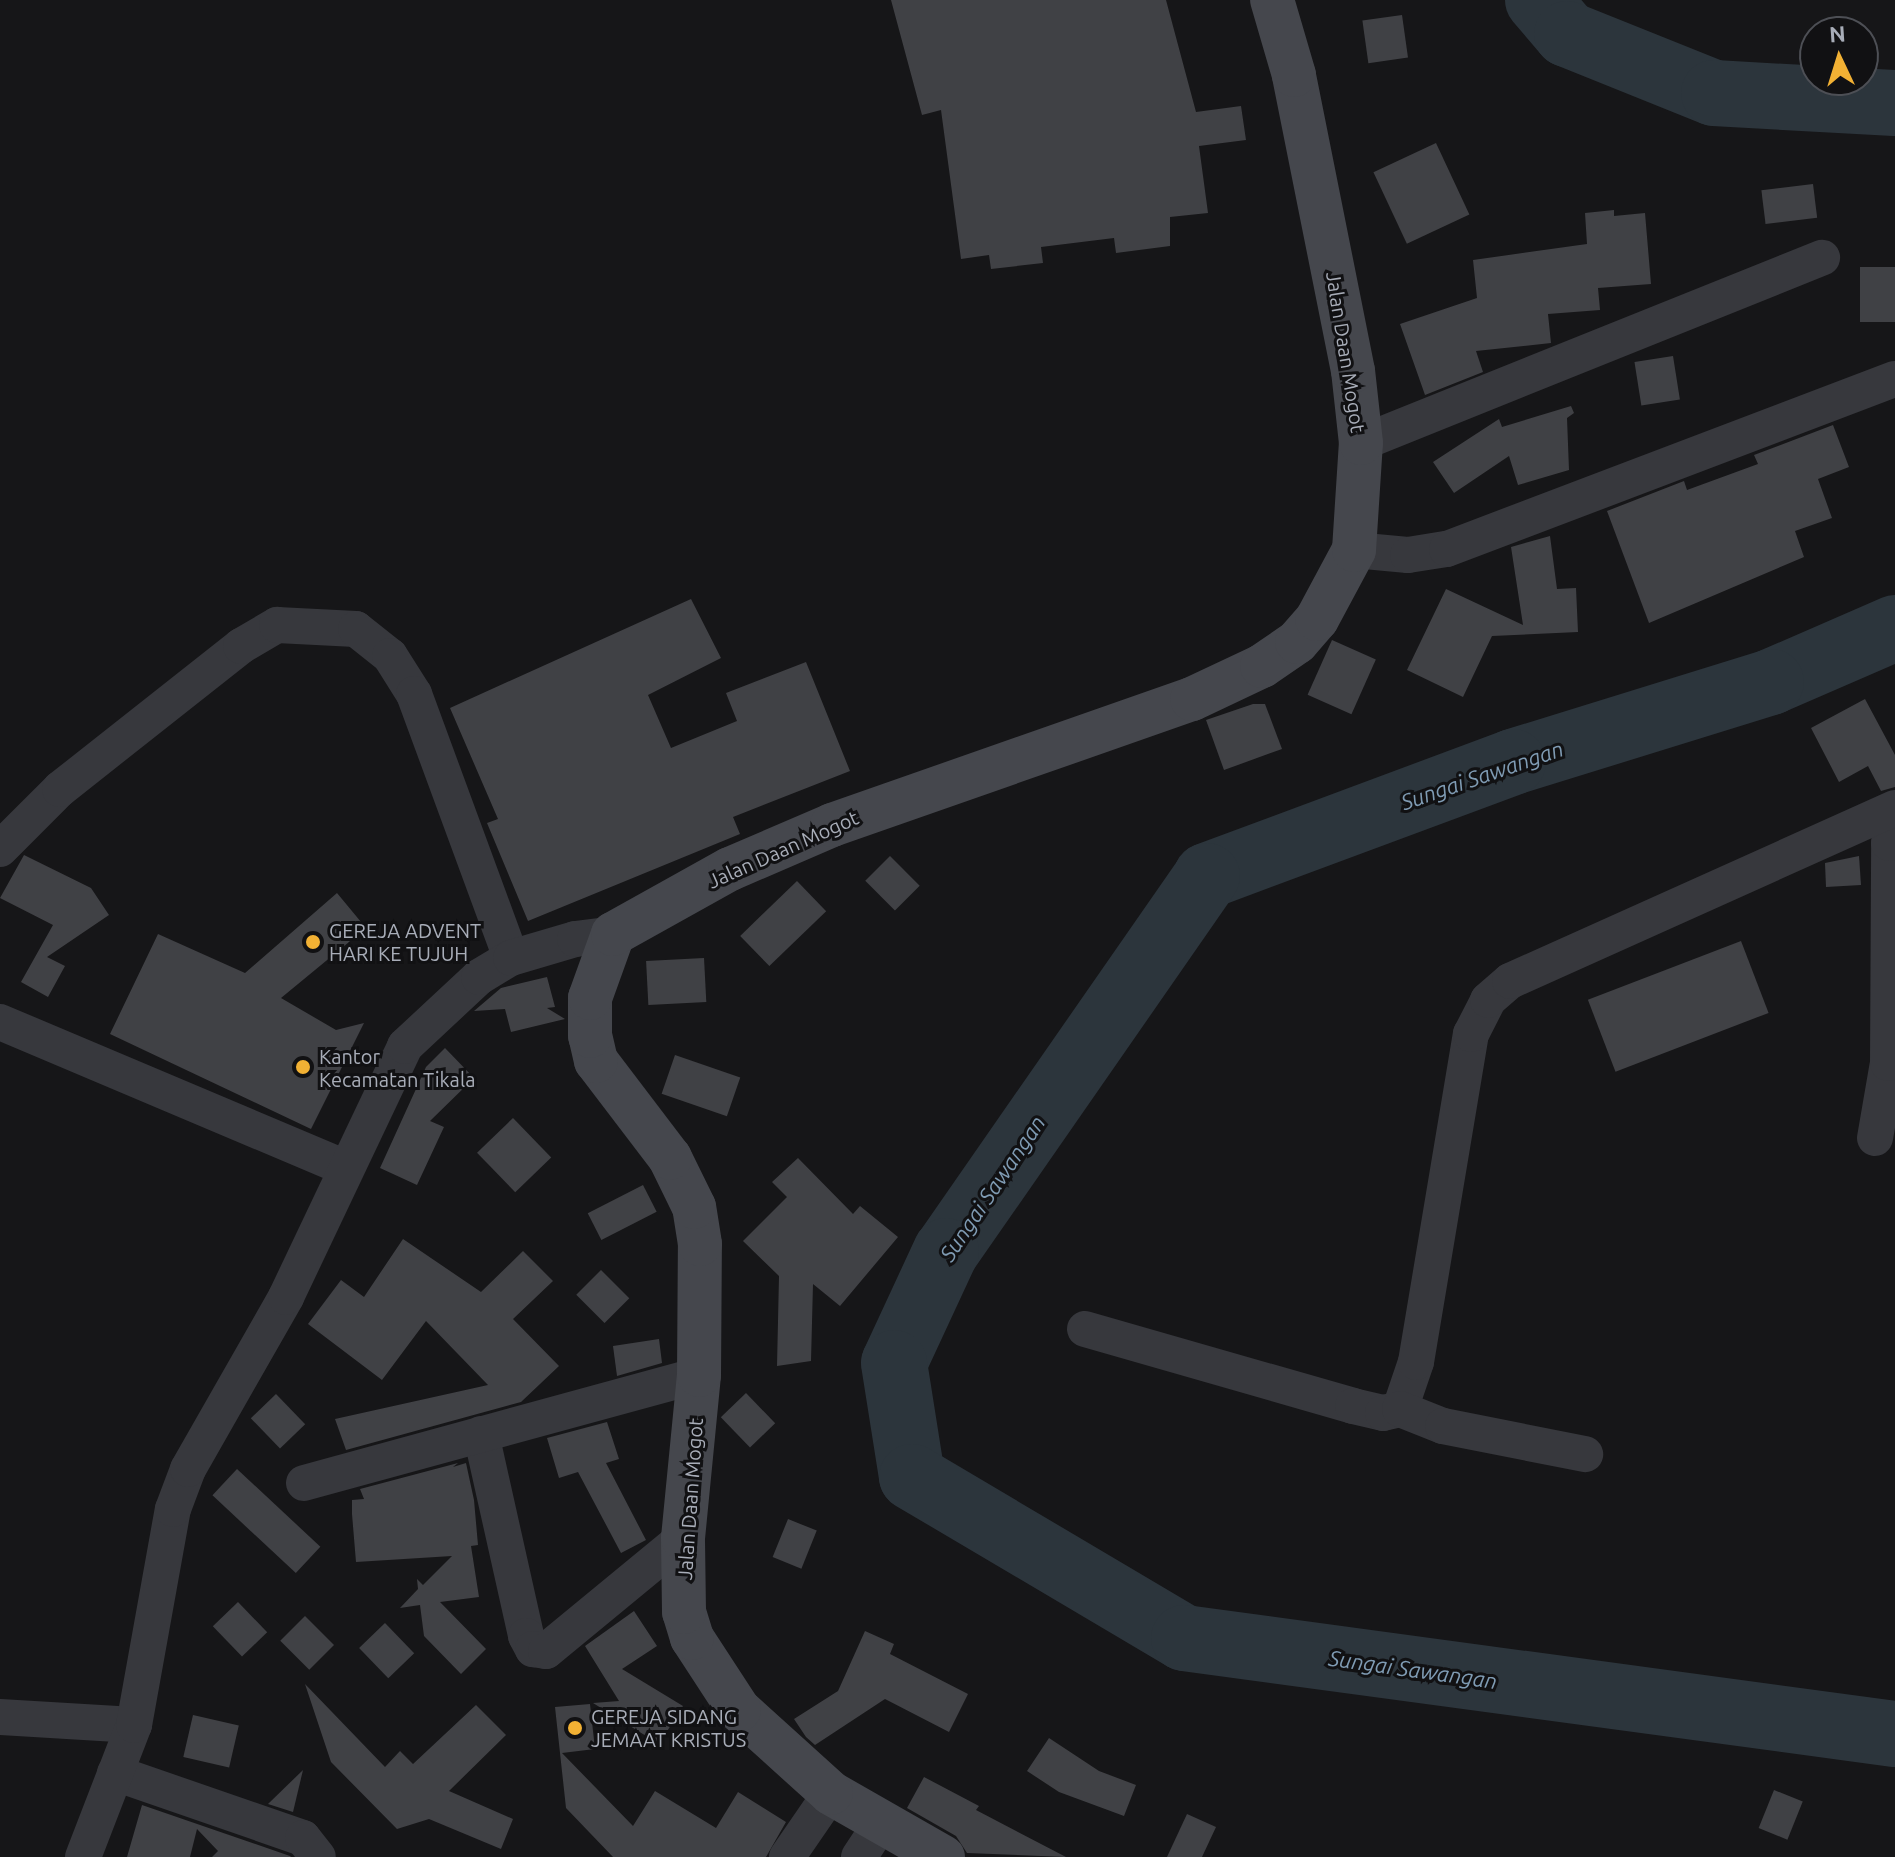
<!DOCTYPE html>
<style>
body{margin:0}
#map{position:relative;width:1895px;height:1857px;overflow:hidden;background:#161618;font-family:Ubuntu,sans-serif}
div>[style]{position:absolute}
.river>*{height:66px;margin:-33px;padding:0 33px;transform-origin:33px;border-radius:33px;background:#2c353c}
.building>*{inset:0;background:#404145;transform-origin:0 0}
.minor>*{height:36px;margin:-18px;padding:0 18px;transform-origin:18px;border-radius:18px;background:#37383d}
.secondary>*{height:44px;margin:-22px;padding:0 22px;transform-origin:22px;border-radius:22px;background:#45474d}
.dots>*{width:22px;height:22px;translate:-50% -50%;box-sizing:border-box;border:4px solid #111113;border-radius:50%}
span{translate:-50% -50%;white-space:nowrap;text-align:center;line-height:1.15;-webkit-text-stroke:6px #111113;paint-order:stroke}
.street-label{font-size:20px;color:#a8adb8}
.poi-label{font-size:20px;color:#a8adb8}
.left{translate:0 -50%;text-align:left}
.water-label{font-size:22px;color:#7f9bb3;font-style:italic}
.north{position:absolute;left:1799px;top:16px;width:80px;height:80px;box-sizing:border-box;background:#111113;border:2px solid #4d4f55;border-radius:50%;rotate:356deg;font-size:22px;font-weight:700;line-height:32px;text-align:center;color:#a8adb8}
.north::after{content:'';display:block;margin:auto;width:28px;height:36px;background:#f2b134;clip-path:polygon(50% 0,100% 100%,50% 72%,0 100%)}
</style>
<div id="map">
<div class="river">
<i style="left:1538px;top:0;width:45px;rotate:49.5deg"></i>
<i style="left:1567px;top:34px;width:158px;rotate:21.9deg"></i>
<i style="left:1714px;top:93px;width:181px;rotate:3.2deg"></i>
<i style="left:1895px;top:628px;width:135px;rotate:156.5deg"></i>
<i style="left:1771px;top:682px;width:270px;rotate:162.8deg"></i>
<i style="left:1513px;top:762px;width:327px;rotate:159.6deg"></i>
<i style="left:1207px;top:876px;width:457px;rotate:124.8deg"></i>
<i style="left:946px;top:1251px;width:123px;rotate:114.9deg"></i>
<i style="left:894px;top:1363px;width:115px;rotate:81deg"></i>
<i style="left:912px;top:1477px;width:316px;rotate:30.6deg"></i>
<i style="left:1184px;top:1638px;width:717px;rotate:7.69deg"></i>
</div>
<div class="building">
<i style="clip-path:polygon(891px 0,1166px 0,1196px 112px,1241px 106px,1246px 140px,1199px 146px,1208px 213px,1170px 217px,1170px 246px,1116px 253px,1114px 238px,1041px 247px,1043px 263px,991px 269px,989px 255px,961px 259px,941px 110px,922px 115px)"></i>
<i style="left:1402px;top:15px;width:43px;height:40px;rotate:82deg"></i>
<i style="left:1436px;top:143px;width:79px;height:69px;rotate:65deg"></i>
<i style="left:1813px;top:184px;width:34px;height:52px;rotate:83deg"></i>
<i style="clip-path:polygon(1614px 210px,1614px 216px,1645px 213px,1651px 284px,1598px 288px,1600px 310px,1548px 314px,1551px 343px,1476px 351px,1483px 372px,1425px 395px,1400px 324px,1477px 298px,1473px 260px,1587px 244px,1585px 213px)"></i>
<i style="left:1895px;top:267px;width:55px;height:35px;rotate:90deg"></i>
<i style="left:1673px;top:356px;width:44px;height:39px;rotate:81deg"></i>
<i style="clip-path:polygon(1571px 406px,1574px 413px,1567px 418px,1569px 470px,1518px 485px,1509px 456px,1454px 493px,1433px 462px,1499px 419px,1502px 427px)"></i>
<i style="clip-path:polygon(1833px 425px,1849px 467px,1818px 479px,1832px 518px,1795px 531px,1804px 557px,1649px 623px,1607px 511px,1684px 481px,1687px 490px,1758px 464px,1754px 455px)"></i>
<i style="clip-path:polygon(1550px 536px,1557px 589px,1576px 588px,1578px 632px,1492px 636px,1463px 697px,1407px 670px,1446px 589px,1523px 625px,1511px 547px)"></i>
<i style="clip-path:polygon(691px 599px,721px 658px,648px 695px,671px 748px,737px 721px,726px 693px,806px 662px,850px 771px,733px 817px,740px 834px,528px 921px,487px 823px,498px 819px,450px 708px)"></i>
<i style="left:1332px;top:640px;width:48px;height:60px;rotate:24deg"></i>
<i style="clip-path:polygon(1865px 699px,1895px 755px,1895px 787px,1881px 791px,1868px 766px,1839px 782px,1811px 728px)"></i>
<i style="clip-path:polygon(1253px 704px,1265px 704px,1282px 749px,1224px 770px,1206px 720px)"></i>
<i style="clip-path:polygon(24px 855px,91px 888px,109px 915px,47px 957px,65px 966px,48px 997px,21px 982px,53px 925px,0 898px)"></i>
<i style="left:890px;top:856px;width:42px;height:35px;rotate:45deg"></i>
<i style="clip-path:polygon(1859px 856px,1861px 885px,1826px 887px,1825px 863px)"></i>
<i style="left:797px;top:881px;width:42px;height:79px;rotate:46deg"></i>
<i style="clip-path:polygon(337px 893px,366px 928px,281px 998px,336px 1030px,364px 1023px,311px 1129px,110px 1034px,158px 934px,245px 973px)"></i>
<i style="left:1741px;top:941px;width:77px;height:164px;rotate:69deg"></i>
<i style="left:704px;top:958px;width:44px;height:58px;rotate:87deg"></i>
<i style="clip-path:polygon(547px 977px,555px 1007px,547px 1008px,565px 1019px,511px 1032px,505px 1009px,474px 1011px,501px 988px)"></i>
<i style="clip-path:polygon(445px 1048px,474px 1078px,430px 1121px,444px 1127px,417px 1185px,380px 1168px,426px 1067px)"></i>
<i style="left:675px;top:1055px;width:69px;height:41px;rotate:19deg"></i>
<i style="left:513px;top:1118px;width:55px;height:50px;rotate:46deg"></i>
<i style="clip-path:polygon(798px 1158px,853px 1214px,860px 1206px,898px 1237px,840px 1306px,813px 1284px,811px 1361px,777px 1366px,779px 1276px,743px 1241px,787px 1197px,772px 1182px)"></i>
<i style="left:643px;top:1185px;width:30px;height:62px;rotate:63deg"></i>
<i style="clip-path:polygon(403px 1239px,481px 1292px,523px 1251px,553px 1281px,513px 1319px,559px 1366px,521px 1402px,346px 1450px,335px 1419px,488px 1385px,426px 1321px,382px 1380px,308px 1324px,341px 1280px,364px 1297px)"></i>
<i style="left:601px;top:1270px;width:40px;height:35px;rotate:45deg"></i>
<i style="clip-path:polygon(659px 1339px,662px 1363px,617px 1376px,613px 1346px)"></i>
<i style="left:746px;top:1393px;width:42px;height:35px;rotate:46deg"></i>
<i style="left:276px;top:1394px;width:42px;height:35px;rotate:46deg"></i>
<i style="clip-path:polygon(607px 1422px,619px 1459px,606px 1463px,646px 1540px,621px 1553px,578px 1472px,559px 1478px,547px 1438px)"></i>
<i style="clip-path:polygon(458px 1463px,453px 1467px,466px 1463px,474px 1500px,478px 1545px,471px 1546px,479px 1597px,440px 1602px,486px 1649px,461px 1674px,424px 1636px,420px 1605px,400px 1608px,418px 1589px,417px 1579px,423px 1585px,452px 1556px,356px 1562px,352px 1514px,352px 1500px,364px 1499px,360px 1489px)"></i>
<i style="left:237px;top:1469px;width:114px;height:36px;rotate:43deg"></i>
<i style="left:788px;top:1519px;width:31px;height:41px;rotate:22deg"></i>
<i style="left:238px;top:1602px;width:42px;height:35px;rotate:46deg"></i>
<i style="clip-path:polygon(634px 1611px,657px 1646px,622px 1669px,683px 1706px,659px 1744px,593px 1703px,619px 1701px,585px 1646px)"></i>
<i style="left:305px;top:1616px;width:41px;height:35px;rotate:45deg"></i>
<i style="left:385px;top:1623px;width:42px;height:36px;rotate:46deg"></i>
<i style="clip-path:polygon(865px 1631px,894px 1644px,890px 1654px,968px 1694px,949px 1732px,885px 1699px,815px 1745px,806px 1737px,794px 1719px,838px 1691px)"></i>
<i style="clip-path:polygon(305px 1684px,385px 1767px,400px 1751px,413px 1764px,476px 1705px,506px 1735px,449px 1791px,513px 1819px,501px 1849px,429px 1819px,397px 1829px,331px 1762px)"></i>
<i style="clip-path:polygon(590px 1704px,595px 1749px,562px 1753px,633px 1826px,655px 1791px,716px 1828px,738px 1792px,786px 1822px,766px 1857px,613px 1857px,566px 1808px,555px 1707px)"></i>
<i style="left:193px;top:1715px;width:47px;height:43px;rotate:13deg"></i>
<i style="clip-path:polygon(1049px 1738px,1099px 1771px,1136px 1785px,1124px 1816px,1059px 1792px,1027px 1771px)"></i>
<i style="clip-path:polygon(303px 1770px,293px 1812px,268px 1804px)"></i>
<i style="clip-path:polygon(924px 1777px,979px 1806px,976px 1810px,1066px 1857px,967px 1853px,956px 1836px,907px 1808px)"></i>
<i style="left:1774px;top:1790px;width:31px;height:41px;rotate:22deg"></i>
<i style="clip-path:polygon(142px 1805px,290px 1856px,291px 1857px,212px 1857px,218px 1851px,197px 1829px,190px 1857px,127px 1857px)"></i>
<i style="clip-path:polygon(1187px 1814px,1216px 1827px,1202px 1857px,1167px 1857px)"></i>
</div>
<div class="minor">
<i style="left:1361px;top:443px;width:497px;rotate:-21.9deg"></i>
<i style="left:1354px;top:550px;width:54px;rotate:5.3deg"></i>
<i style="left:1408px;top:555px;width:39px;rotate:-9deg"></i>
<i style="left:1447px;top:549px;width:479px;rotate:-20.8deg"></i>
<i style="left:0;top:849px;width:85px;rotate:-45deg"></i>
<i style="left:60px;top:789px;width:231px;rotate:-38.3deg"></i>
<i style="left:241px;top:646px;width:42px;rotate:-30.3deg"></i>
<i style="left:277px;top:625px;width:79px;rotate:2.9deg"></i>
<i style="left:356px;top:629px;width:43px;rotate:38.5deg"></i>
<i style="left:390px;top:656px;width:45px;rotate:57.7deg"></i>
<i style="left:414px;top:694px;width:281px;rotate:69.8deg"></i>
<i style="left:0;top:1022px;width:375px;rotate:22.9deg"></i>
<i style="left:1875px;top:1138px;width:76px;rotate:-80.2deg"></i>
<i style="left:1888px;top:1063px;width:220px;rotate:-89.7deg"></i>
<i style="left:1889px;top:843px;width:28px;rotate:-77deg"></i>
<i style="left:1085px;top:1329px;width:279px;rotate:16deg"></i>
<i style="left:1353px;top:1406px;width:31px;rotate:13deg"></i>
<i style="left:1383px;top:1413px;width:17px;rotate:-13deg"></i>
<i style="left:1400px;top:1409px;width:50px;rotate:-71.2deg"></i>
<i style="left:1416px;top:1362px;width:333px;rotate:-80.5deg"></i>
<i style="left:1471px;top:1034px;width:38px;rotate:-63deg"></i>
<i style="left:1488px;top:1000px;width:29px;rotate:-41deg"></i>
<i style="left:1510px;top:981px;width:422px;rotate:-24.2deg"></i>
<i style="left:1400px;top:1409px;width:46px;rotate:21.6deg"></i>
<i style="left:1443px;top:1426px;width:145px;rotate:11.2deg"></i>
<i style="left:481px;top:1434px;width:207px;rotate:77.4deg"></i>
<i style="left:526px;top:1636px;width:15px;rotate:62deg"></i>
<i style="left:533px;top:1649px;width:13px;rotate:9deg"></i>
<i style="left:546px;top:1651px;width:178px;rotate:-39.5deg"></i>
<i style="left:304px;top:1483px;width:409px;rotate:-15.3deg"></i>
<i style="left:0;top:1717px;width:134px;rotate:3.4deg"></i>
<i style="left:115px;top:1773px;width:199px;rotate:19.1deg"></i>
<i style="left:303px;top:1838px;width:24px;rotate:52deg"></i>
<i style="left:83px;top:1857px;width:142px;rotate:-68.9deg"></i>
<i style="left:134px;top:1725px;width:219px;rotate:-79.8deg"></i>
<i style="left:173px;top:1509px;width:43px;rotate:-69.4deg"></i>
<i style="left:188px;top:1469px;width:198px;rotate:-60.3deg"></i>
<i style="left:286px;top:1297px;width:278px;rotate:-64.6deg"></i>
<i style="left:405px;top:1046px;width:101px;rotate:-43deg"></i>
<i style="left:479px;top:977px;width:37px;rotate:-31deg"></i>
<i style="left:511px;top:958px;width:67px;rotate:-16.5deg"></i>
<i style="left:575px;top:939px;width:38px;rotate:-7deg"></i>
<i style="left:787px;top:1857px;width:78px;rotate:-55.5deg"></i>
<i style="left:859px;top:1857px;width:42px;rotate:-56.7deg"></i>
</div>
<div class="secondary">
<i style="left:943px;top:1857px;width:129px;rotate:-150.3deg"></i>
<i style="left:831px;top:1793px;width:124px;rotate:-137.9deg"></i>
<i style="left:739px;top:1710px;width:86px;rotate:-123.1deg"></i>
<i style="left:692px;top:1638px;width:27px;rotate:-107deg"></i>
<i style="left:684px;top:1612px;width:74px;rotate:-90.8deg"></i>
<i style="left:683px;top:1538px;width:164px;rotate:-84.4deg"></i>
<i style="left:699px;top:1375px;width:131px;rotate:-89.6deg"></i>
<i style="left:700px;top:1244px;width:37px;rotate:-99deg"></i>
<i style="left:694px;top:1207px;width:55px;rotate:-116.1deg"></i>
<i style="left:670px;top:1158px;width:122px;rotate:-127.3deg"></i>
<i style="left:596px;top:1061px;width:26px;rotate:-103deg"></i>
<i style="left:590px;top:1036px;width:38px;rotate:-90deg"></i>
<i style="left:590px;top:998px;width:68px;rotate:-70.2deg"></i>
<i style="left:613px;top:934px;width:134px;rotate:-29.1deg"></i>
<i style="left:730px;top:869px;width:111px;rotate:-23.3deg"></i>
<i style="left:832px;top:825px;width:381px;rotate:-19.3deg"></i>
<i style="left:1192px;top:699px;width:77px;rotate:-25.2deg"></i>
<i style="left:1262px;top:666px;width:42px;rotate:-34.4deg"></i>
<i style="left:1297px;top:642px;width:30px;rotate:-49deg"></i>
<i style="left:1317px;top:619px;width:78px;rotate:-61.8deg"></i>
<i style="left:1354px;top:550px;width:107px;rotate:-86.3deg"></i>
<i style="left:1361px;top:443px;width:72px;rotate:-96.3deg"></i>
<i style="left:1353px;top:371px;width:302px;rotate:-101.3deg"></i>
<i style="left:1294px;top:75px;width:78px;rotate:-106.3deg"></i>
</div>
<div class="dots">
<i style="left:313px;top:942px;background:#f2b134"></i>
<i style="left:303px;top:1067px;background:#f2b134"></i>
<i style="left:575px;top:1728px;background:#f2b134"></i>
</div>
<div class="street-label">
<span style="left:1346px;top:352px;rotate:81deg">Jalan Daan Mogot</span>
<span style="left:783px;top:849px;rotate:-24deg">Jalan Daan Mogot</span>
<span style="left:690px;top:1499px;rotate:-86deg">Jalan Daan Mogot</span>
</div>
<div class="poi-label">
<span class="left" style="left:329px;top:942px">GEREJA ADVENT<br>HARI KE TUJUH</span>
<span class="left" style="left:319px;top:1068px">Kantor<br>Kecamatan Tikala</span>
<span class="left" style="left:591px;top:1728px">GEREJA SIDANG<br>JEMAAT KRISTUS</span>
</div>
<div class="water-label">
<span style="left:1482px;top:775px;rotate:-19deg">Sungai Sawangan</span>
<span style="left:992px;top:1188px;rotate:-56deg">Sungai Sawangan</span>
<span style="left:1413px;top:1669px;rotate:8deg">Sungai Sawangan</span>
</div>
<div class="north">N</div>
</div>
